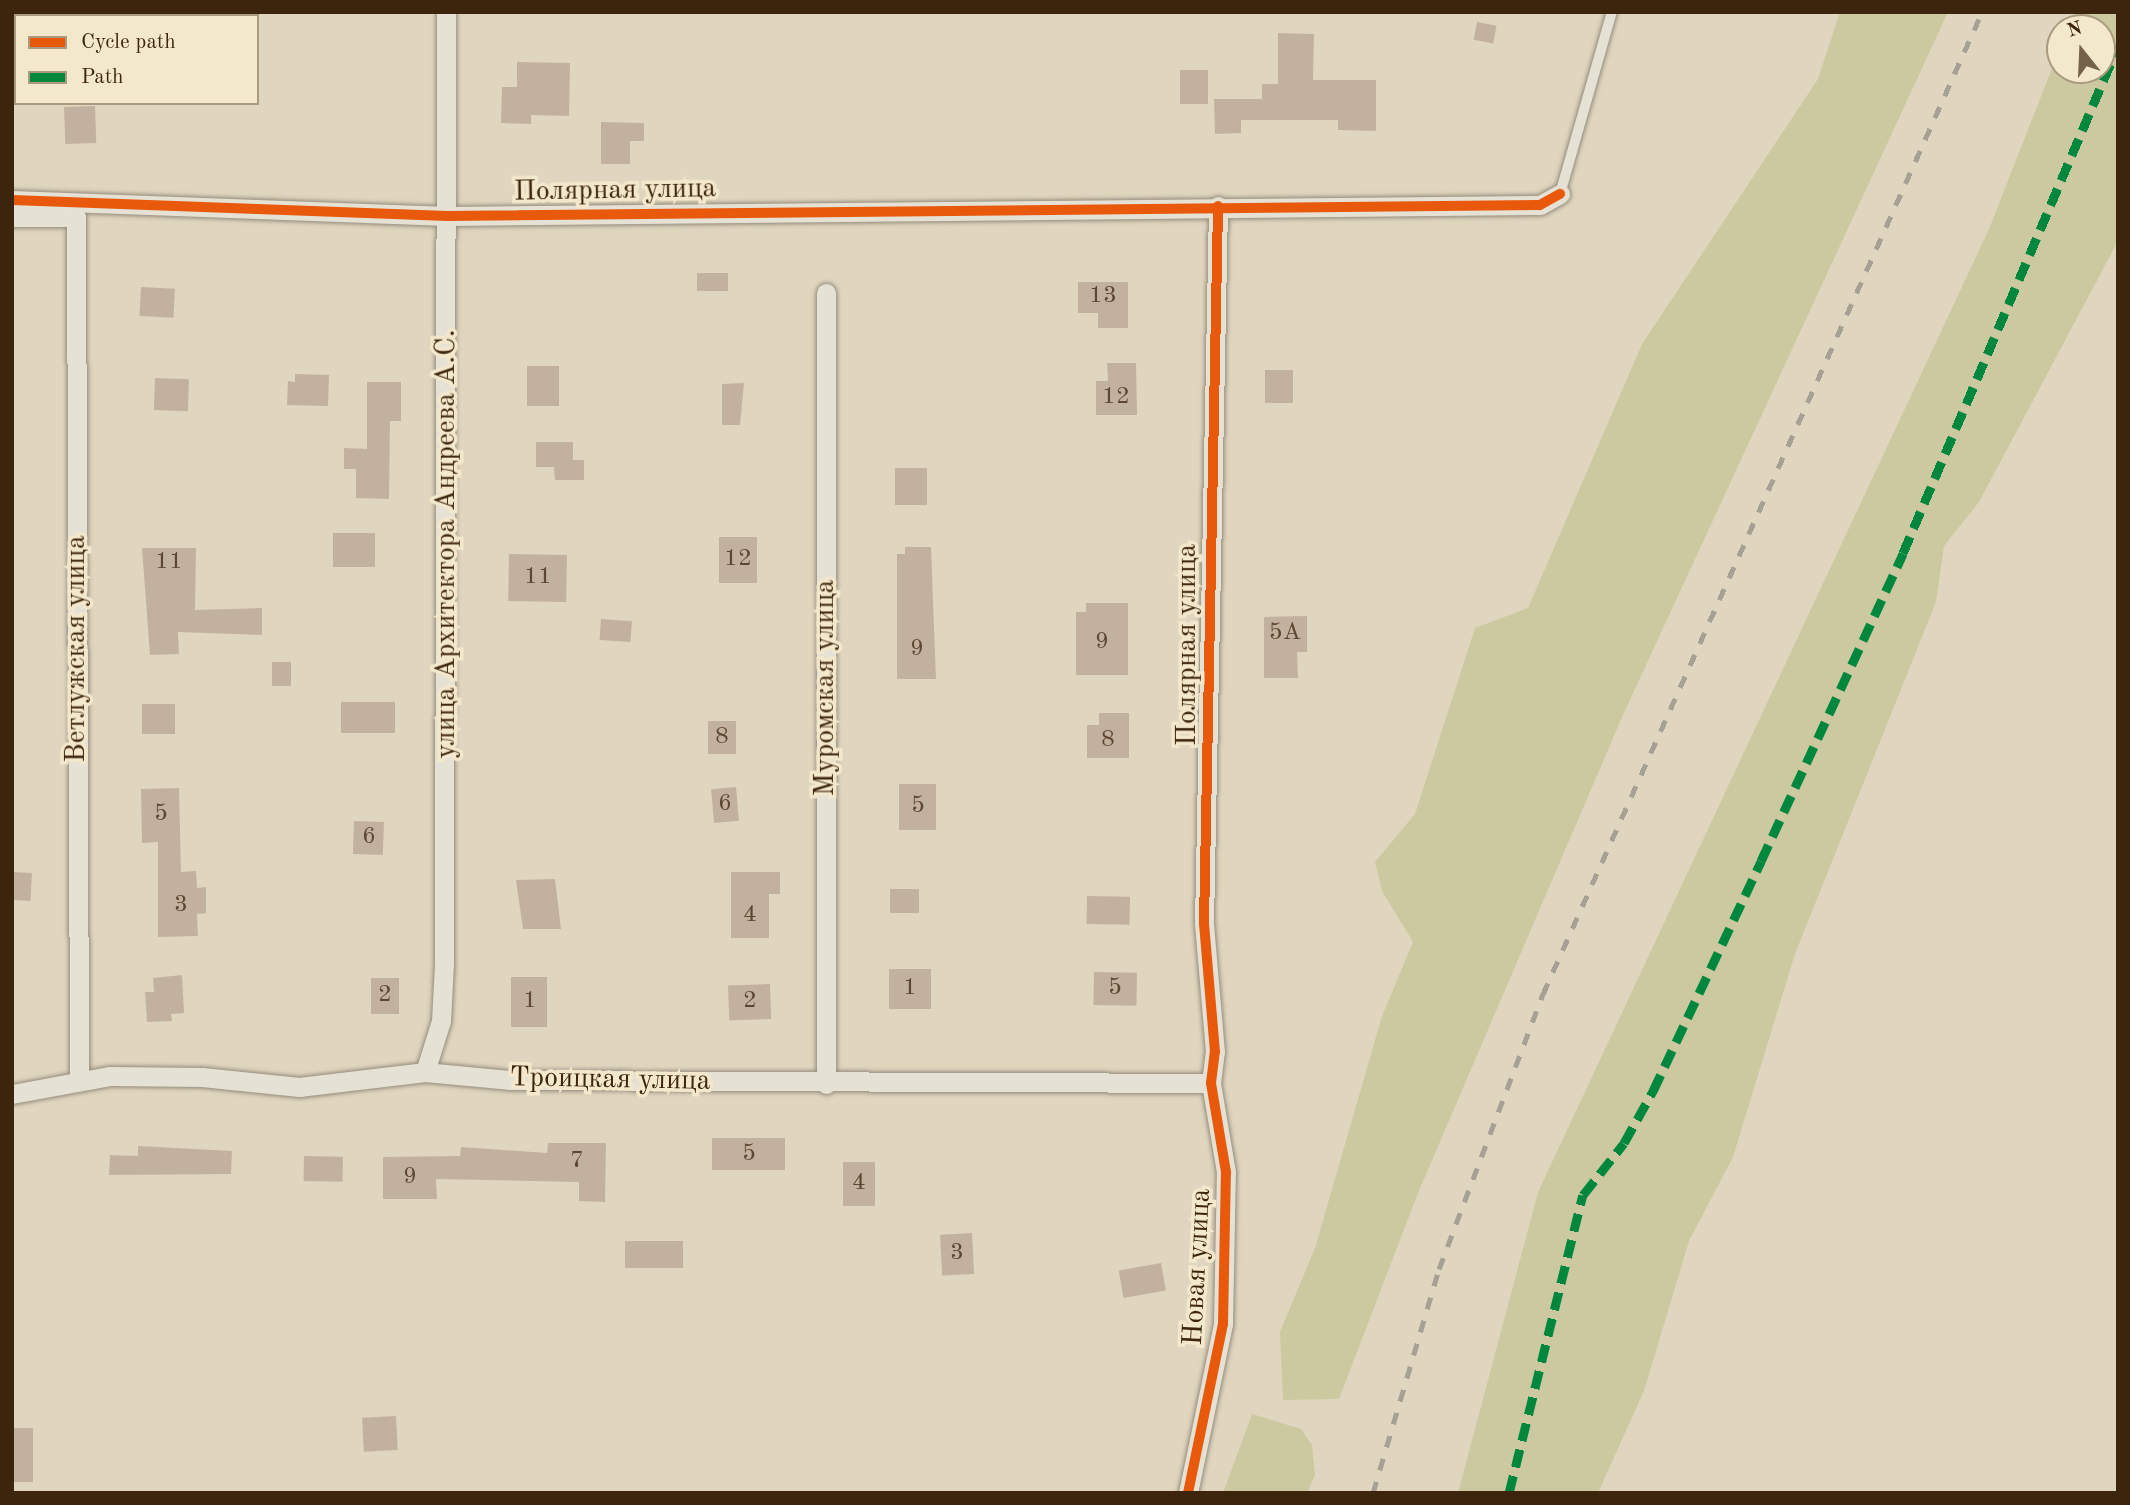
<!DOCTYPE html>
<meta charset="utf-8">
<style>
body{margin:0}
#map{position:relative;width:2130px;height:1505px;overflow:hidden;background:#e0d6bf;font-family:"Old Standard TT",serif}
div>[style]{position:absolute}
.green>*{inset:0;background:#ccc9a1}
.building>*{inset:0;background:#c3b19f;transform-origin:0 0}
.roads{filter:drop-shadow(0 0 2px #958c7c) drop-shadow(0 0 2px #958c7c)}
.lane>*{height:10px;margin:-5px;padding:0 5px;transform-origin:5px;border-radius:5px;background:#e6e1d5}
.street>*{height:19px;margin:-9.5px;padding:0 9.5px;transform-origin:9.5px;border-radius:9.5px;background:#e6e1d5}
.rail>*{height:5px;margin-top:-2.5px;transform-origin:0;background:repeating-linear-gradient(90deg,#a6a095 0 12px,transparent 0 24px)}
.quiet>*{height:9px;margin-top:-4.5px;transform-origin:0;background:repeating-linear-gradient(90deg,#00873e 0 18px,transparent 0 27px)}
.cycleway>*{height:10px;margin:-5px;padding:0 5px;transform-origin:5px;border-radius:5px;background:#e8590c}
span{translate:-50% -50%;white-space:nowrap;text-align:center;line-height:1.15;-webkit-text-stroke:7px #f4e8cc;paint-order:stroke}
.number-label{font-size:24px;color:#5e4732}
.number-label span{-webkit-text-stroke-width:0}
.street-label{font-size:28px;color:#3c240d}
.frame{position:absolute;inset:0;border:14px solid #3c240d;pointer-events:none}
.legend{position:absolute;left:14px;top:14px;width:245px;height:91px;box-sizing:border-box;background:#f4e8cc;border:2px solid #aa9a80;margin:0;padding:9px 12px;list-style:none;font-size:21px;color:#3c240d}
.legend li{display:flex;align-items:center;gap:14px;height:35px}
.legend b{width:35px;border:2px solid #aa9a80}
.north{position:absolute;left:2046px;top:14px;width:70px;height:70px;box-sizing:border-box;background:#f4e8cc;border:2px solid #aa9a80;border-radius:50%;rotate:342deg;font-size:19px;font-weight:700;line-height:28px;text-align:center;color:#3c240d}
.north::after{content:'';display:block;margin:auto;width:24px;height:32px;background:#75624b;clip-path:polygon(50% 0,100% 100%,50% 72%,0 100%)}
</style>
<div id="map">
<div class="green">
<i style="clip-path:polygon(1840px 12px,1948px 12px,1623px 715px,1418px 1193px,1339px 1399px,1283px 1400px,1280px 1332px,1315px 1248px,1382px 1016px,1413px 942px,1382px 891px,1375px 862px,1415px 814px,1475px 628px,1528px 608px,1642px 344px,1818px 79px)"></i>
<i style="clip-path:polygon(2074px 12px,2118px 12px,2118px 241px,1979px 502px,1944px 546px,1936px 602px,1795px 954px,1733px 1157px,1689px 1241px,1644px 1391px,1598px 1493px,1458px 1493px,1538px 1192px,1989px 229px,2060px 48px,2060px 70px,2102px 70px,2102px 28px,2068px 28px)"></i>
<i style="clip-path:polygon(1252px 1414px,1301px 1429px,1312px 1445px,1315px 1475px,1307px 1493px,1223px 1493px)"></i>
</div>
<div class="building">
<i style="left:1477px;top:22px;width:20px;height:18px;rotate:11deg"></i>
<i style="clip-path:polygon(1278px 33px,1314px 34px,1313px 80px,1376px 80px,1376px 131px,1338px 130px,1338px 120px,1241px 120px,1241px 133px,1215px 134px,1214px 99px,1262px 99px,1262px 84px,1278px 84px)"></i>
<i style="clip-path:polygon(517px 62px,570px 63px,569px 116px,531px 115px,531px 124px,501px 123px,502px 87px,517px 87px)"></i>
<i style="left:1180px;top:70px;width:28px;height:34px"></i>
<i style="left:95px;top:106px;width:37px;height:31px;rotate:88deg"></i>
<i style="clip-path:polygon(601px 122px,644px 123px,644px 141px,630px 141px,630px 164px,601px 164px)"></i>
<i style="left:728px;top:273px;width:18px;height:31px;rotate:90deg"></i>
<i style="clip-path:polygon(1078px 282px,1128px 282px,1128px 328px,1098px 328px,1098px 313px,1078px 313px)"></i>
<i style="left:141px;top:287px;width:34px;height:29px;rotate:3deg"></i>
<i style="clip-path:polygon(1107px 363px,1136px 363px,1137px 415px,1096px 415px,1096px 381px,1108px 381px)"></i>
<i style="left:527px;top:366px;width:32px;height:40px"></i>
<i style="left:1265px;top:370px;width:28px;height:33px"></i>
<i style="clip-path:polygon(295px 374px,329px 375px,328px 406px,287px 405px,288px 381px,295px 382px)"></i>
<i style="left:155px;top:378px;width:34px;height:32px;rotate:2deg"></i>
<i style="clip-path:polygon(367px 382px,401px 382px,401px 421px,390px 421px,389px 499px,356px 498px,356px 469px,344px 469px,344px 448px,367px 449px)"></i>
<i style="clip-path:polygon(744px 383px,740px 425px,722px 425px,722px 384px)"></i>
<i style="clip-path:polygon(536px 442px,573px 442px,573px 460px,584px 460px,584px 480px,555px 480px,554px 467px,536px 467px)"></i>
<i style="left:895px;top:468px;width:32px;height:37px"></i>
<i style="left:333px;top:533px;width:42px;height:34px"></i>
<i style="left:757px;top:537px;width:46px;height:38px;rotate:90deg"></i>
<i style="clip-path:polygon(905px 547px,931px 547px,936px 679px,897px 679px,897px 554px,905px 554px)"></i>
<i style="clip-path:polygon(142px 548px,196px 548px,195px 610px,262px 608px,262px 635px,178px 632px,179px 654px,150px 655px)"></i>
<i style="left:509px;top:554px;width:58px;height:47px;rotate:1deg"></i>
<i style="clip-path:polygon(1086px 603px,1128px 603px,1128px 675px,1076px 675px,1076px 612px,1086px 612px)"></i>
<i style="clip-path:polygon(1307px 616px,1307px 652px,1297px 652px,1298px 678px,1264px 678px,1264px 617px)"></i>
<i style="left:601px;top:619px;width:31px;height:21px;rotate:4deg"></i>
<i style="left:272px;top:662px;width:19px;height:24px"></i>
<i style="left:341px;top:702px;width:54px;height:31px"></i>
<i style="left:142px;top:704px;width:33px;height:30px"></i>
<i style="clip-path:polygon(1099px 713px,1129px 713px,1129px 758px,1087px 758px,1087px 725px,1099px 725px)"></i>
<i style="left:708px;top:721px;width:28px;height:33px"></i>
<i style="left:899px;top:784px;width:37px;height:46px"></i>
<i style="left:736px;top:787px;width:34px;height:25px;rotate:85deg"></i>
<i style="clip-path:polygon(179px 788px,181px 872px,196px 871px,197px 888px,206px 887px,206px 913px,197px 914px,198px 936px,158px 937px,158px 842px,142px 843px,141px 789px)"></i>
<i style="left:354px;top:821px;width:30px;height:33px;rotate:2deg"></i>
<i style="left:12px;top:872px;width:20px;height:28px;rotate:3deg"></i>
<i style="clip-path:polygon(731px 872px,780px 872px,780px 894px,769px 894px,769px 938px,731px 938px)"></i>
<i style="clip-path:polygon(555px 879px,561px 929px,523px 929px,516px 880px)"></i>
<i style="left:890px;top:889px;width:29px;height:24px"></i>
<i style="left:1087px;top:896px;width:43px;height:28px;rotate:1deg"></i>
<i style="left:889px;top:969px;width:42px;height:40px"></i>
<i style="left:1094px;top:972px;width:43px;height:33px;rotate:1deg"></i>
<i style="clip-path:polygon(182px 975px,184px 1013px,171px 1014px,172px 1021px,147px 1022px,145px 992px,154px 992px,153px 978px)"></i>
<i style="left:511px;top:977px;width:36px;height:50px"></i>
<i style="left:371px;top:978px;width:28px;height:36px"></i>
<i style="left:770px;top:984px;width:35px;height:42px;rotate:88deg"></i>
<i style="left:785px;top:1138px;width:32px;height:73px;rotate:90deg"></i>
<i style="clip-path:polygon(548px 1143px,606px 1143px,605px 1202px,579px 1201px,579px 1182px,436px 1179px,437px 1199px,383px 1199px,383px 1157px,460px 1156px,461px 1147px,547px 1153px)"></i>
<i style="clip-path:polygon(138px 1146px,232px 1151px,231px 1174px,109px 1175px,110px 1155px,138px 1156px)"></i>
<i style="left:304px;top:1156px;width:39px;height:25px;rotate:1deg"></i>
<i style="left:843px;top:1162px;width:32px;height:44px"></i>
<i style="left:972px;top:1233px;width:41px;height:32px;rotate:87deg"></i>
<i style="left:683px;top:1241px;width:27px;height:58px;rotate:90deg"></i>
<i style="left:1161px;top:1263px;width:28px;height:43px;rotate:80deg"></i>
<i style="left:396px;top:1416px;width:34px;height:34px;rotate:87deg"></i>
<i style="left:12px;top:1428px;width:21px;height:54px"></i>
</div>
<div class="roads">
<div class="lane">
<i style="left:1560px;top:194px;width:189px;rotate:-74.1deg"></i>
</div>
<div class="street">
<i style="left:12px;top:200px;width:436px;rotate:2.1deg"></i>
<i style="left:448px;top:216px;width:1092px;rotate:-0.58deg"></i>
<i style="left:1540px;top:205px;width:23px;rotate:-29deg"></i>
<i style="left:12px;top:217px;width:64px"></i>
<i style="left:76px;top:217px;width:863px;rotate:89.8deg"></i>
<i style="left:826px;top:293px;width:791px;rotate:90deg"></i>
<i style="left:425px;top:1072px;width:53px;rotate:-72.6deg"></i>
<i style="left:441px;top:1021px;width:57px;rotate:-87deg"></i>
<i style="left:444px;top:964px;width:952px;rotate:-89.88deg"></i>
<i style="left:12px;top:1094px;width:100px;rotate:-10.4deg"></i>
<i style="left:110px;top:1076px;width:92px;rotate:0.6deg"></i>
<i style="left:202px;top:1077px;width:98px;rotate:5.9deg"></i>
<i style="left:299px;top:1087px;width:127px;rotate:-6.8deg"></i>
<i style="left:425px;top:1072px;width:84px;rotate:5.4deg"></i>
<i style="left:509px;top:1080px;width:702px;rotate:0.24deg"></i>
<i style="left:1188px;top:1493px;width:173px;rotate:-78.3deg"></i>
<i style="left:1223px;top:1324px;width:152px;rotate:-88.9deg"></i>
<i style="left:1226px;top:1172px;width:90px;rotate:-99.6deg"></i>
<i style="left:1211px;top:1083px;width:31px;rotate:-83deg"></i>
<i style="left:1215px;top:1052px;width:129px;rotate:-94.9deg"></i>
<i style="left:1204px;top:923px;width:717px;rotate:-88.88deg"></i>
</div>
</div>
<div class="rail">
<i style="left:1373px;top:1493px;width:234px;rotate:-73.6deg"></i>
<i style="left:1439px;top:1269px;width:294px;rotate:-69.3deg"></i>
<i style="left:1543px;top:994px;width:1076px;rotate:-65.91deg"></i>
</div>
<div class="quiet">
<i style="left:1509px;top:1493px;width:307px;rotate:-76.1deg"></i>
<i style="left:1583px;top:1195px;width:66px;rotate:-51.7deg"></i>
<i style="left:1624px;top:1143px;width:60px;rotate:-60.9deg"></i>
<i style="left:1653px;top:1091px;width:254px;rotate:-64.8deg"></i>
<i style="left:1761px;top:861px;width:339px;rotate:-65.2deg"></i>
<i style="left:1903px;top:553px;width:551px;rotate:-67.02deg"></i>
</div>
<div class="cycleway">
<i style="left:12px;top:200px;width:436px;rotate:2.1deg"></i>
<i style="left:448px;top:216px;width:1092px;rotate:-0.58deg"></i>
<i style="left:1540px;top:205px;width:23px;rotate:-29deg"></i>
<i style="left:1188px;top:1493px;width:173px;rotate:-78.3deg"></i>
<i style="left:1223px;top:1324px;width:152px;rotate:-88.9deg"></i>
<i style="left:1226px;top:1172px;width:90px;rotate:-99.6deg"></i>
<i style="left:1211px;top:1083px;width:31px;rotate:-83deg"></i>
<i style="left:1215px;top:1052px;width:129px;rotate:-94.9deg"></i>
<i style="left:1204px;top:923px;width:717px;rotate:-88.88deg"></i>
</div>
<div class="number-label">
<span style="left:1103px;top:297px">13</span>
<span style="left:1116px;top:398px">12</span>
<span style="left:738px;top:560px">12</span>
<span style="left:169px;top:563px">11</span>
<span style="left:538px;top:578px">11</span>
<span style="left:1285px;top:634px">5А</span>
<span style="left:1102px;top:643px">9</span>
<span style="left:917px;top:650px">9</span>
<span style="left:722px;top:738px">8</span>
<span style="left:1108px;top:741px">8</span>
<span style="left:725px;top:805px">6</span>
<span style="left:918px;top:807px">5</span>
<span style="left:161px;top:815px">5</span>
<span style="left:369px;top:838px">6</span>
<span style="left:181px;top:906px">3</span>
<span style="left:750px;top:916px">4</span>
<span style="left:910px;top:989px">1</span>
<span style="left:1115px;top:989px">5</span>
<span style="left:385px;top:996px">2</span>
<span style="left:530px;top:1002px">1</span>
<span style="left:750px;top:1002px">2</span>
<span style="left:749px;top:1155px">5</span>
<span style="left:577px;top:1162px">7</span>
<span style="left:410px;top:1178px">9</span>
<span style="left:859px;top:1184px">4</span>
<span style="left:957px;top:1254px">3</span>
</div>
<div class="street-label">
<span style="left:615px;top:191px;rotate:-1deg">Полярная улица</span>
<span style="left:447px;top:544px;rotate:-90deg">улица Архитектора Андреева А.С.</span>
<span style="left:1188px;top:645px;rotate:-90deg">Полярная улица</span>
<span style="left:77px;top:649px;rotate:-90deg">Ветлужская улица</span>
<span style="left:826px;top:688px;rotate:-90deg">Муромская улица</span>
<span style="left:610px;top:1080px;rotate:1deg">Троицкая улица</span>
<span style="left:1198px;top:1267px;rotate:-87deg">Новая улица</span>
</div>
<div class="frame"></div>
<ul class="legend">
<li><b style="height:9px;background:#e8590c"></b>Cycle path</li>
<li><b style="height:9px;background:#00873e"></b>Path</li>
</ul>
<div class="north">N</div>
</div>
